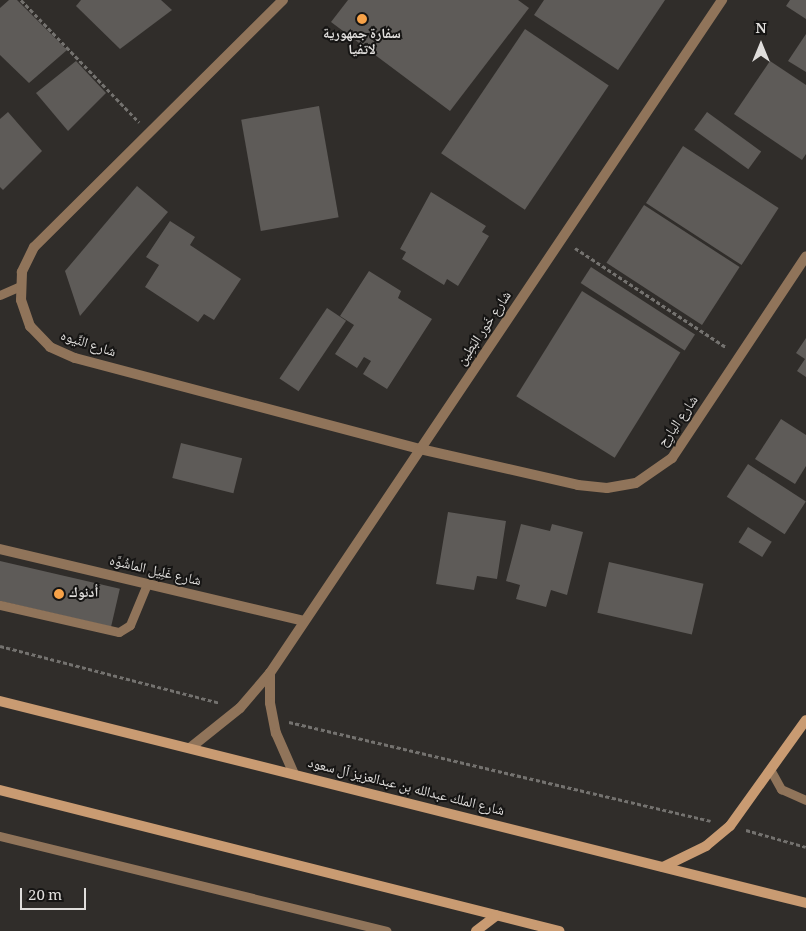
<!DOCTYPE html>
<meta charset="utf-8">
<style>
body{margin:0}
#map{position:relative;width:806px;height:931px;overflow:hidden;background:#302d2a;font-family:Georgia,"Noto Naskh Arabic",serif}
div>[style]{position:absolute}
.building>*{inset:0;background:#5e5b58;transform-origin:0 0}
.path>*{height:3px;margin-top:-1.5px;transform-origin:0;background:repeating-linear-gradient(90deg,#74726f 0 4px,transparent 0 6.5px)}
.lane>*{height:9px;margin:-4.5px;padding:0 4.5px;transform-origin:4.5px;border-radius:4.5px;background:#90745a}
.street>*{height:10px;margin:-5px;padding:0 5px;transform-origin:5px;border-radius:5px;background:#90745a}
.secondary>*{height:10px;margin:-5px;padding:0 5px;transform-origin:5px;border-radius:5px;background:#c99b72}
.dots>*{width:14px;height:14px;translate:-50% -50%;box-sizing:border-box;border:2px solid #161514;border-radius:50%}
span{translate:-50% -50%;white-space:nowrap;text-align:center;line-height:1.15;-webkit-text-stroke:4px #161514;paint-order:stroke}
.poi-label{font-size:14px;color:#e0dedc;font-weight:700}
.left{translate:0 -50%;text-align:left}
.street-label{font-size:14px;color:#e0dedc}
.north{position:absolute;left:736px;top:20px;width:50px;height:50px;-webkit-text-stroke:4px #161514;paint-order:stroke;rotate:0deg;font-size:14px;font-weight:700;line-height:20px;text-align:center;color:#e0dedc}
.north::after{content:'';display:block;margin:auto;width:18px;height:22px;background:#e0dedc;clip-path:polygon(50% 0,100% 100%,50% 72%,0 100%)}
.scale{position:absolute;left:20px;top:888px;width:66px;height:22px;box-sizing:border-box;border:2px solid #e0dedc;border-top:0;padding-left:6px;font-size:15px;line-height:18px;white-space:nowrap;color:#e0dedc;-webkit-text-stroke:4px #161514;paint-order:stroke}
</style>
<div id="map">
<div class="building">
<i style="clip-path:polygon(9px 0,17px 0,67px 50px,29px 83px,0 55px,0 8px)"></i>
<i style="clip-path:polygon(81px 0,161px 0,172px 10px,120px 49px,76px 6px)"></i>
<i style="clip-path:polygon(348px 0,518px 0,529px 8px,450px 111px,331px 22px)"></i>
<i style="clip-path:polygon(544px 0,665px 0,618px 70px,534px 15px)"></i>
<i style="clip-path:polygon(790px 0,806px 0,806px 19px,786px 6px)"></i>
<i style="left:525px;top:29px;width:101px;height:150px;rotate:34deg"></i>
<i style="clip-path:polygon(806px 34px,806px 72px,788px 61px)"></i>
<i style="clip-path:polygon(76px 61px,106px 93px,68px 131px,36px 93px)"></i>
<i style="clip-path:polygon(770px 61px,806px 85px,806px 154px,802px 160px,734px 114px)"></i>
<i style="left:319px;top:106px;width:113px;height:79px;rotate:80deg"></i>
<i style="clip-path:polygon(8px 112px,42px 151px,3px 190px,0 187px,0 119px)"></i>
<i style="left:707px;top:112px;width:67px;height:22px;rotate:36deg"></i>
<i style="left:683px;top:146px;width:114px;height:68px;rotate:33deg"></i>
<i style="clip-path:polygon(137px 186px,168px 212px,80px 316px,65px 271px)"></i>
<i style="clip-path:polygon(431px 192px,486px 226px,482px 232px,489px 236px,458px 286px,447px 279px,444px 285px,402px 259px,406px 252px,400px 249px)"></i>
<i style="left:644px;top:205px;width:114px;height:69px;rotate:33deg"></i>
<i style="clip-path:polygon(170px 221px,195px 237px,190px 245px,241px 279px,214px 320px,204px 314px,198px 322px,145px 287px,159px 265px,146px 257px)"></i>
<i style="left:591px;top:267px;width:124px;height:19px;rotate:33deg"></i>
<i style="clip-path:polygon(369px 271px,401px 291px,398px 298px,432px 319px,387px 389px,363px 374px,371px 361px,364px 357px,357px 368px,335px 354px,354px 325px,340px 316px)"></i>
<i style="left:582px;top:291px;width:116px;height:124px;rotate:32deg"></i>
<i style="left:327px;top:308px;width:23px;height:85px;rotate:34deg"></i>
<i style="clip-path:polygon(806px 338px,806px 377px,797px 371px,805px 359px,796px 353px)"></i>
<i style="clip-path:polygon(781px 419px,806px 435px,806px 466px,795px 484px,755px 459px)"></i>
<i style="left:181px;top:443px;width:63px;height:36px;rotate:14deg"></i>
<i style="left:748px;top:464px;width:69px;height:39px;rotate:33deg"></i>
<i style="clip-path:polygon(448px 512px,506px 521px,497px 579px,477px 576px,474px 590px,436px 584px)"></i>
<i style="clip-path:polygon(521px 524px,550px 531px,552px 524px,583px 532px,567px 595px,551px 590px,546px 607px,516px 599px,520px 585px,506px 581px)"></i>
<i style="left:748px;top:527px;width:28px;height:18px;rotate:32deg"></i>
<i style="left:0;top:561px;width:123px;height:39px;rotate:13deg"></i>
<i style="left:609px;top:562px;width:97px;height:52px;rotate:13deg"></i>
</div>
<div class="path">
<i style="left:21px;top:0;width:170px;rotate:46deg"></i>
<i style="left:575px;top:248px;width:181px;rotate:33.3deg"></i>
<i style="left:0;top:646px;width:227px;rotate:14.5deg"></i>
<i style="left:289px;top:722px;width:433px;rotate:13.2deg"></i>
<i style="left:746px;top:830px;width:62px;rotate:15.8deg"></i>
</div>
<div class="lane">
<i style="left:0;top:295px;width:22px;rotate:-24deg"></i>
<i style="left:0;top:605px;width:122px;rotate:12.8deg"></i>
<i style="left:119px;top:632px;width:13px;rotate:-32deg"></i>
<i style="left:130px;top:625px;width:44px;rotate:-67.5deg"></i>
<i style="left:771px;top:771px;width:21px;rotate:61deg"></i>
<i style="left:781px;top:789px;width:27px;rotate:24deg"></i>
<i style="left:0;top:836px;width:398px;rotate:13.8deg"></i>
</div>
<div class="street">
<i style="left:283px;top:0;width:351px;rotate:135.2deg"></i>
<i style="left:34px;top:247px;width:28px;rotate:116deg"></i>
<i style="left:22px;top:272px;width:28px;rotate:92deg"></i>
<i style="left:21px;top:300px;width:28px;rotate:71deg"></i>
<i style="left:30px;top:326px;width:29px;rotate:46deg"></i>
<i style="left:50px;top:347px;width:27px;rotate:24deg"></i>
<i style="left:75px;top:358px;width:357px;rotate:14.8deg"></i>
<i style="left:420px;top:449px;width:162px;rotate:12.8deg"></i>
<i style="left:578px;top:485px;width:29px;rotate:6deg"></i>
<i style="left:607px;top:488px;width:29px;rotate:-10deg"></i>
<i style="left:636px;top:483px;width:44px;rotate:-34.8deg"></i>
<i style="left:672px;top:458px;width:242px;rotate:-56.4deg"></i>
<i style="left:0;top:549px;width:312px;rotate:13.3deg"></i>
<i style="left:270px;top:673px;width:30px;rotate:90deg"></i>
<i style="left:270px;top:703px;width:31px;rotate:79deg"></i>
<i style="left:276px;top:733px;width:45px;rotate:66.3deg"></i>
<i style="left:190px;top:748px;width:64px;rotate:-38.7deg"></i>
<i style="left:240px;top:708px;width:46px;rotate:-49.4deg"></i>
<i style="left:270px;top:673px;width:811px;rotate:-56.11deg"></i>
</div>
<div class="secondary">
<i style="left:0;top:701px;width:831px;rotate:14.07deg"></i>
<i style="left:0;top:790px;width:577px;rotate:14.16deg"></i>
<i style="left:663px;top:867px;width:48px;rotate:-26deg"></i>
<i style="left:706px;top:846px;width:31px;rotate:-40deg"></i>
<i style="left:730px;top:826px;width:130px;rotate:-54.4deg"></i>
<i style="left:476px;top:931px;width:26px;rotate:-37deg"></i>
</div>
<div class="dots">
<i style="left:362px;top:19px;background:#f7a248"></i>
<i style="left:59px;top:594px;background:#f7a248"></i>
</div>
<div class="poi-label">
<span style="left:362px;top:43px">سفارة جمهورية<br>لاتفيا</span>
<span class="left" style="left:69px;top:594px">أدنوك</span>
</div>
<div class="street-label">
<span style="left:485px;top:329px;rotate:-56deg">شارع خَور البَطِين</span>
<span style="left:88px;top:345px;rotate:18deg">شارع النِّيوه</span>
<span style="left:679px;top:422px;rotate:-55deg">شارع اليارِح</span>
<span style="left:155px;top:572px;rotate:13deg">شارع غَلِيل الماشُوَّه</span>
<span style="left:406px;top:788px;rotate:14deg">شارع الملك عبدالله بن عبدالعزيز آل سعود</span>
</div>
<div class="north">N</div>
<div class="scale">20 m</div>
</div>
